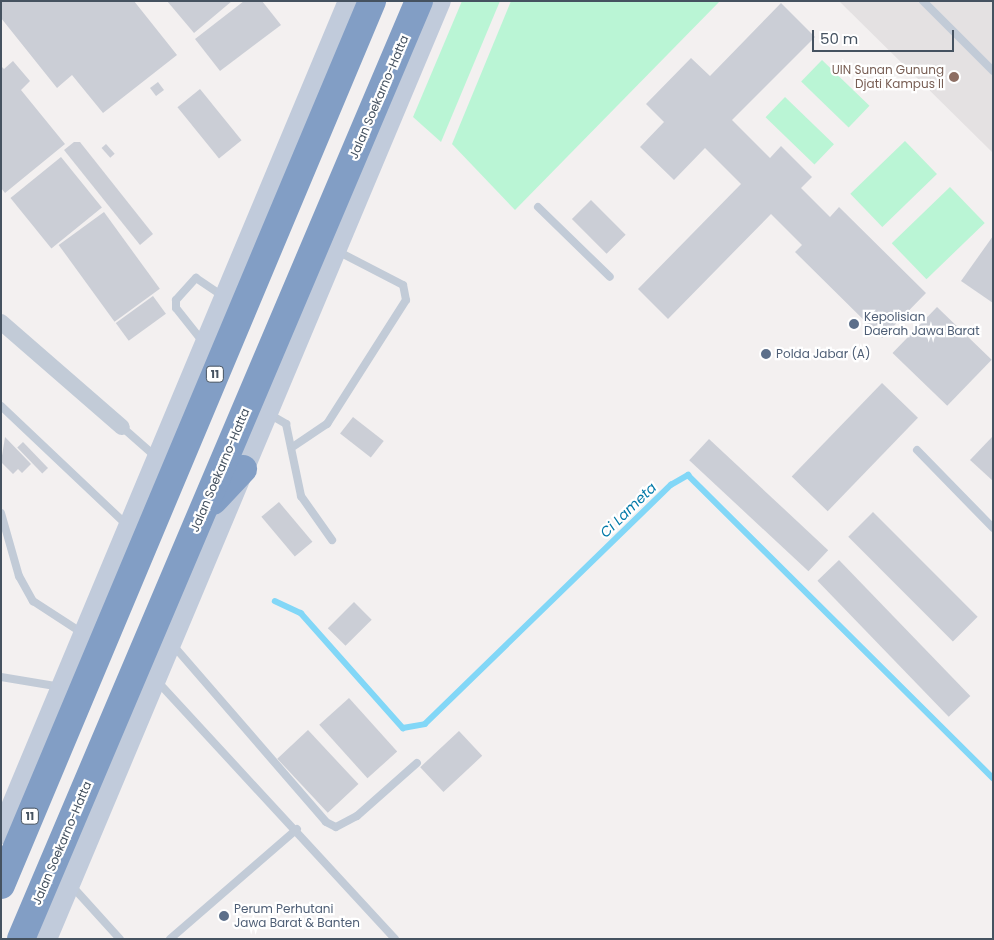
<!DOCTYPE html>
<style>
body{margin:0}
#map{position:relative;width:994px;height:940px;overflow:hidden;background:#f3f0f0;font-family:Poppins,sans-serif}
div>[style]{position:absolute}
.education>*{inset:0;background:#e4e1e2}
.green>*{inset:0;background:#baf5d5;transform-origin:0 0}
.stream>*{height:5.5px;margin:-2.75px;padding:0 2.75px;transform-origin:2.75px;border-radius:2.75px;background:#82d7f7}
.building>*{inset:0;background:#cbced6;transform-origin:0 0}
.lane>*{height:8px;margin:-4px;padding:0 4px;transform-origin:4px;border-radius:4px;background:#c2cbd7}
.street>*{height:16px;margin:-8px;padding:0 8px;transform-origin:8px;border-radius:8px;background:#c2cbd7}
.secondary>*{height:22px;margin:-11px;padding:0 11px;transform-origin:11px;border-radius:11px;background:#c1cbdb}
.highway>*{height:28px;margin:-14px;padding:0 14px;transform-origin:14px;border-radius:14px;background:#829ec5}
.dots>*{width:14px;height:14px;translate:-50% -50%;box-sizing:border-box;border:2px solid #fff;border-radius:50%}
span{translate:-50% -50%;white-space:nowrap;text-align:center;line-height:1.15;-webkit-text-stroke:4.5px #fff;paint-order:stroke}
.shield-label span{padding:1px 4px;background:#fff;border:1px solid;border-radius:4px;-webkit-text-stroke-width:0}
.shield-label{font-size:11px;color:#455260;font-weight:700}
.education-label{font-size:12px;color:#785e54}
.right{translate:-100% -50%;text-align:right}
.street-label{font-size:12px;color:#455260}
.service-label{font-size:12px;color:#4e5e75}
.left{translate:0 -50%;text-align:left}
.water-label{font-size:14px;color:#0279a8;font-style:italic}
.frame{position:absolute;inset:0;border:2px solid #455260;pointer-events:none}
.scale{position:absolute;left:812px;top:30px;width:142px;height:22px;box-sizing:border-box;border:2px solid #455260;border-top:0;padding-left:6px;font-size:15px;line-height:18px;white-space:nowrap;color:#455260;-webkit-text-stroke:4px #fff;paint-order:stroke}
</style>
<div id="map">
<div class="education">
<i style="clip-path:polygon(839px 1px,993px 1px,993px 153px)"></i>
</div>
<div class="green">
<i style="clip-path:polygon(462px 1px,500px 1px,441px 142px,413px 117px)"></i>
<i style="clip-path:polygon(511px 1px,720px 1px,515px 210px,452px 144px)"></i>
<i style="left:822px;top:60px;width:66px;height:30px;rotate:44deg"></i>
<i style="left:785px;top:97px;width:68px;height:28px;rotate:44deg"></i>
<i style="left:905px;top:141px;width:46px;height:76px;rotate:46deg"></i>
<i style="left:950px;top:187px;width:50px;height:81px;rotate:46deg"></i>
</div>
<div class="stream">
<i style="left:275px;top:601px;width:29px;rotate:25deg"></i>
<i style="left:301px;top:613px;width:154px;rotate:48.4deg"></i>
<i style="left:403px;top:728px;width:22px;rotate:-10deg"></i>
<i style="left:425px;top:724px;width:343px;rotate:-44.2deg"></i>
<i style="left:671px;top:485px;width:20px;rotate:-30deg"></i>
<i style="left:688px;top:475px;width:430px;rotate:44.8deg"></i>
</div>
<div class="building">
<i style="clip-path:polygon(1px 1px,134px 1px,177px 55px,103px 113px,72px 75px,57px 88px,1px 18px)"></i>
<i style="clip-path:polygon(167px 1px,232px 1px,194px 33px)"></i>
<i style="clip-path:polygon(244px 1px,262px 1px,281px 25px,220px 71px,195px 39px)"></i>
<i style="clip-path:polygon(781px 3px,815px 37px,732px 120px,770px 158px,781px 146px,812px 177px,801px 188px,830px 217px,839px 207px,926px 293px,882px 338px,795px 252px,802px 245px,771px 214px,668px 319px,638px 289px,741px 184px,705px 148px,674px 180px,640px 147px,664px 122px,646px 104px,691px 58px,710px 76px)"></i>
<i style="clip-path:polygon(13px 61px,30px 81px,21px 90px,65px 144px,5px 193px,1px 188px,1px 66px,4px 69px)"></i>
<i style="left:158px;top:82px;width:10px;height:10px;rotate:53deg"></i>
<i style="left:200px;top:89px;width:66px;height:29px;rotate:51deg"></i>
<i style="clip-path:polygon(74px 142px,80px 142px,153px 234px,140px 245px,64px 150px)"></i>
<i style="left:106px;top:144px;width:13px;height:6px;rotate:48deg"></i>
<i style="left:61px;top:157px;width:65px;height:65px;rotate:51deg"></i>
<i style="left:591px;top:200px;width:49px;height:27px;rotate:45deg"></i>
<i style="left:104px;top:212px;width:95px;height:56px;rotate:54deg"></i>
<i style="clip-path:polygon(993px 236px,993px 303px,961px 281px)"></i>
<i style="left:153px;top:296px;width:22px;height:46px;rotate:54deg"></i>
<i style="left:937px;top:307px;width:76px;height:64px;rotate:44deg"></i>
<i style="left:882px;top:383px;width:50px;height:130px;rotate:44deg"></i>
<i style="left:353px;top:417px;width:39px;height:21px;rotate:38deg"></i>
<i style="clip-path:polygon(993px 436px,993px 481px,970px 460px)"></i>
<i style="clip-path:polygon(5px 437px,31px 464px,22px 473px,18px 469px,13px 474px,1px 462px)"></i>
<i style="left:709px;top:439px;width:163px;height:29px;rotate:43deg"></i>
<i style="left:23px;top:442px;width:36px;height:8px;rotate:46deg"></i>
<i style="left:279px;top:502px;width:52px;height:23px;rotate:50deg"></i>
<i style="left:873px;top:512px;width:148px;height:35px;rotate:45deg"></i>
<i style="left:839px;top:560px;width:189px;height:30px;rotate:46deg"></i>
<i style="left:354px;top:602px;width:25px;height:37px;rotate:45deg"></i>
<i style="left:349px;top:698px;width:72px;height:40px;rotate:48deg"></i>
<i style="left:308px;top:730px;width:74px;height:42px;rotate:47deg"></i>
<i style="left:459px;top:731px;width:34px;height:53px;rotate:47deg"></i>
</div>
<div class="lane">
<i style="left:923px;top:1px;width:99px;rotate:45deg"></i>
<i style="left:538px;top:207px;width:100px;rotate:44.2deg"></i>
<i style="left:203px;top:342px;width:43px;rotate:-128.5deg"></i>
<i style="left:176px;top:308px;width:8px;rotate:-90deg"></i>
<i style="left:176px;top:300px;width:30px;rotate:-48deg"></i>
<i style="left:196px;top:278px;width:34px;rotate:34deg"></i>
<i style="left:1px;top:406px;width:173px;rotate:43.4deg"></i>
<i style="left:269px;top:414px;width:20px;rotate:30deg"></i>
<i style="left:286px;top:424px;width:74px;rotate:78.2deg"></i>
<i style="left:301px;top:496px;width:54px;rotate:54.8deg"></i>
<i style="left:122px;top:427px;width:45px;rotate:41.4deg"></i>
<i style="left:294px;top:446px;width:40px;rotate:-34deg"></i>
<i style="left:327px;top:424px;width:147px;rotate:-57.5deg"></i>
<i style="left:406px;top:300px;width:15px;rotate:-101deg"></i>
<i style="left:403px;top:285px;width:74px;rotate:-152.7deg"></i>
<i style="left:917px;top:450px;width:109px;rotate:45.7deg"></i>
<i style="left:1px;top:513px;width:66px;rotate:74.1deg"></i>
<i style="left:19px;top:576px;width:29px;rotate:61deg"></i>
<i style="left:33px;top:601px;width:59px;rotate:33.1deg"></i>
<i style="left:172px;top:644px;width:235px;rotate:49.1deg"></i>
<i style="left:326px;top:822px;width:11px;rotate:27deg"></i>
<i style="left:336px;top:827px;width:24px;rotate:-28deg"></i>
<i style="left:357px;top:816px;width:80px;rotate:-41.5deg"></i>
<i style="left:1px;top:677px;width:61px;rotate:9.5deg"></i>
<i style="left:157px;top:681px;width:351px;rotate:47.3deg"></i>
<i style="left:71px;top:885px;width:73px;rotate:47.8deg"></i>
<i style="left:170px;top:939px;width:168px;rotate:-40.9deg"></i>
</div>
<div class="street">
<i style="left:1px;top:322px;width:160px;rotate:41deg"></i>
</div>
<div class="secondary">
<i style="left:1px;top:833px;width:902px;rotate:-67.3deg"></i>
<i style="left:46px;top:939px;width:1017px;rotate:-67.22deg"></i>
</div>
<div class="highway">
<i style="left:213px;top:501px;width:44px;rotate:-46.8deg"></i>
<i style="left:1px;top:885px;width:959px;rotate:-67.23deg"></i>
<i style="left:21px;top:939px;width:1019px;rotate:-67.01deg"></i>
</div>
<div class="dots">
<i style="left:954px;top:77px;background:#8d6e63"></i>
<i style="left:854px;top:324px;background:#5c6f8a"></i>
<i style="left:766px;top:354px;background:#5c6f8a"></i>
<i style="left:224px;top:916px;background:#5c6f8a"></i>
</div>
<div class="shield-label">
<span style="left:215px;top:374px">11</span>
<span style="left:30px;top:816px">11</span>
</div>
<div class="education-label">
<span class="right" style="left:944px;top:77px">UIN Sunan Gunung<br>Djati Kampus II</span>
</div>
<div class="street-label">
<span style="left:379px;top:97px;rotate:-67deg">Jalan Soekarno-Hatta</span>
<span style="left:220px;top:470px;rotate:-67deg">Jalan Soekarno-Hatta</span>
<span style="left:62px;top:843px;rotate:-67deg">Jalan Soekarno-Hatta</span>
</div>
<div class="service-label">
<span class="left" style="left:864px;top:324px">Kepolisian<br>Daerah Jawa Barat</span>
<span class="left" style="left:776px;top:354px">Polda Jabar (A)</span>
<span class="left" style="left:234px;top:916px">Perum Perhutani<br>Jawa Barat &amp; Banten</span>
</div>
<div class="water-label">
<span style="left:628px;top:510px;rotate:-44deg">Ci Lameta</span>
</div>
<div class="frame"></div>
<div class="scale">50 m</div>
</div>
